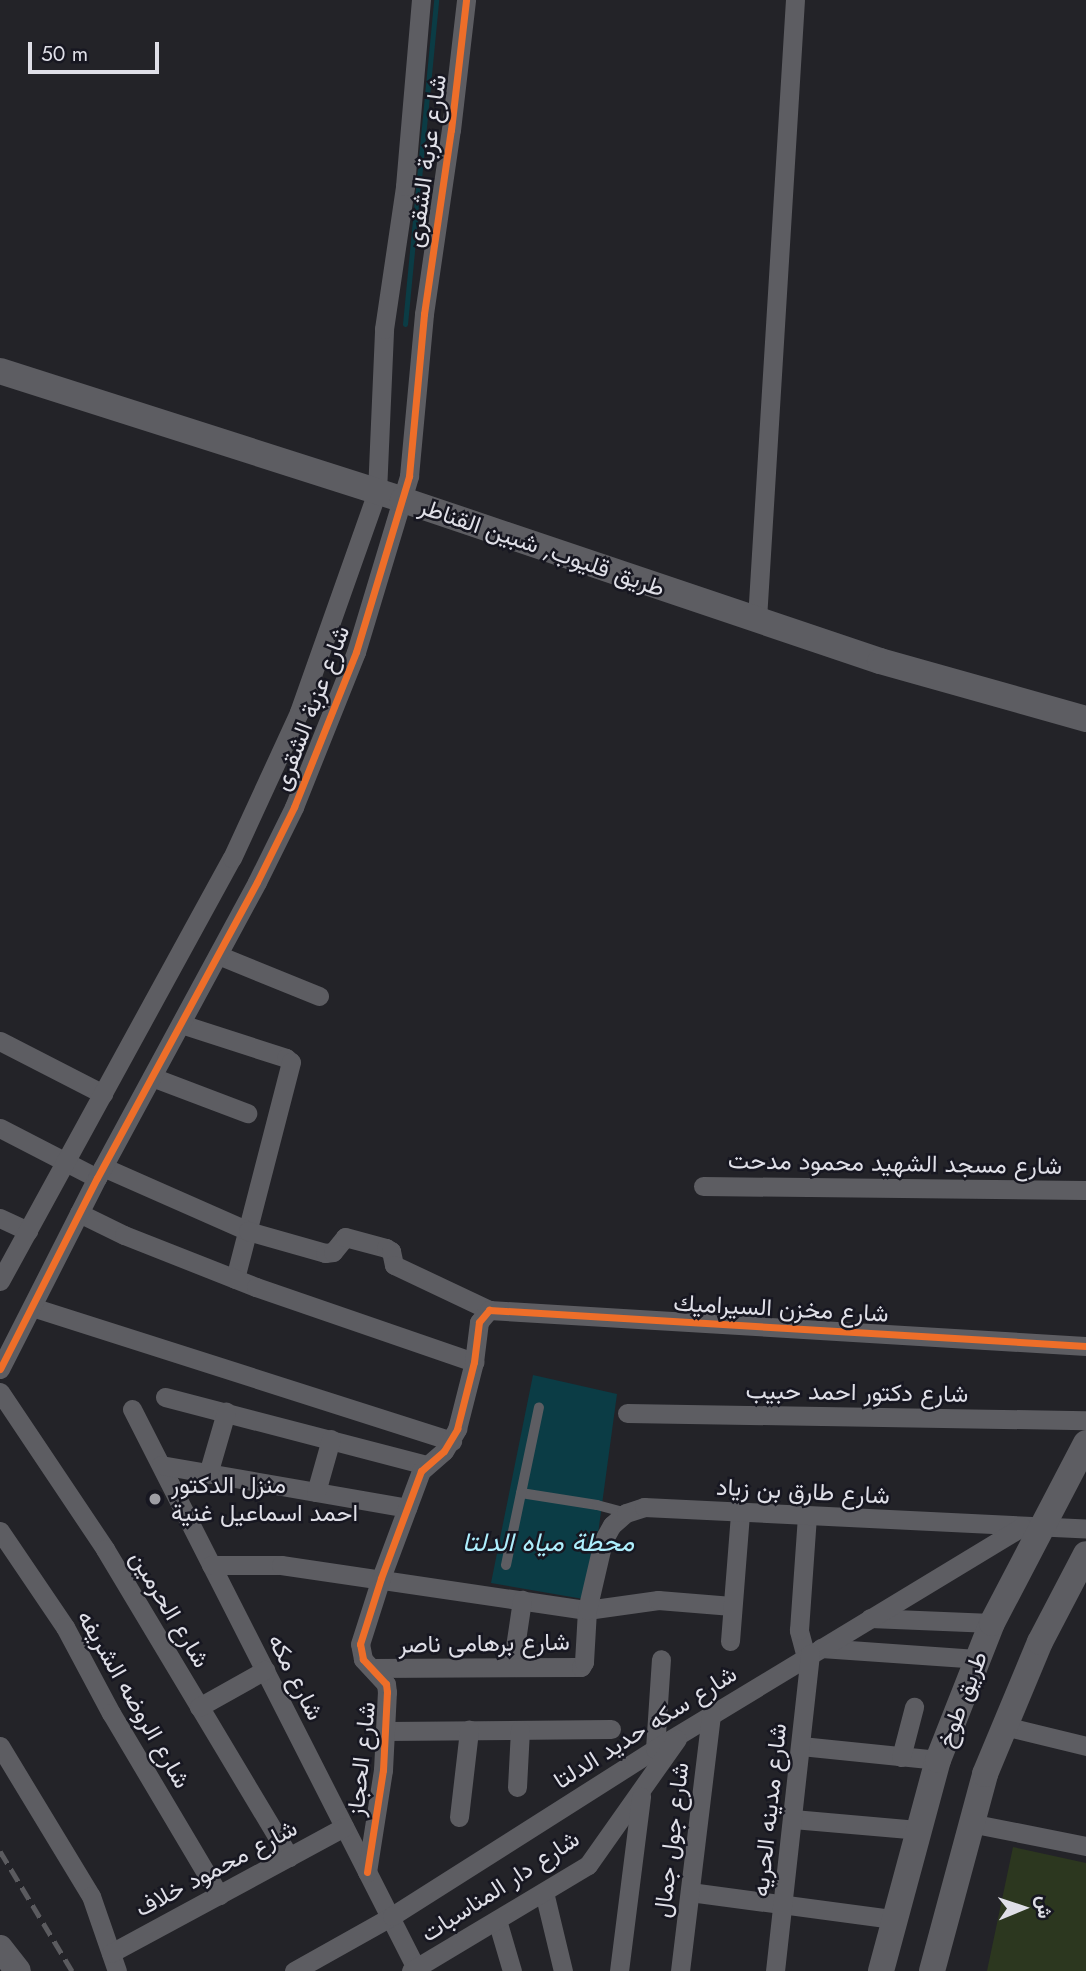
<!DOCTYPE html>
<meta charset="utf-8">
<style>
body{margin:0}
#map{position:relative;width:1086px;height:1971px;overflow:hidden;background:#232328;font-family:Jost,Vazirmatn,sans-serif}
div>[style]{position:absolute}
.green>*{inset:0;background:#2c371f}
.water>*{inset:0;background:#0b3c45}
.stream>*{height:5px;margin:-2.5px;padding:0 2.5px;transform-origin:2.5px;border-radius:2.5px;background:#0b3c45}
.lane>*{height:10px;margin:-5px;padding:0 5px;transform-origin:5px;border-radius:5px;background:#5d5d62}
.street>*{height:19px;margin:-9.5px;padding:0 9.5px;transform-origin:9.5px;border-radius:9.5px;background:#5d5d62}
.secondary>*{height:26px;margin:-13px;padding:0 13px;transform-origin:13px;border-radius:13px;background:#5d5d62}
.rail>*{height:5px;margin-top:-2.5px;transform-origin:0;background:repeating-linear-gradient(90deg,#5b5b5f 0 14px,transparent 0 21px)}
.cycleway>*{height:7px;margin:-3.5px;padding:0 3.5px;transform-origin:3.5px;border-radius:3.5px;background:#ee6e29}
.dots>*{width:19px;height:19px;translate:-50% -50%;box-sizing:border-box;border:4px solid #171721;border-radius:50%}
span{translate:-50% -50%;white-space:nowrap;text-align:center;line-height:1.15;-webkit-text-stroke:5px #171721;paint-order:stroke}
.street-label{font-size:24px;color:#dfdfe7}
.poi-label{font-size:24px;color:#dfdfe7}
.left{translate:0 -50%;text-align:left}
.water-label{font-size:26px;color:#aeeffd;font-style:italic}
.north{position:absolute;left:988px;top:1873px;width:70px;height:70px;-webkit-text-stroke:5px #171721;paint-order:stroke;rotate:88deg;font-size:19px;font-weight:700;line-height:28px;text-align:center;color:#dfdfe7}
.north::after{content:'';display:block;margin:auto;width:24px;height:32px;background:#dfdfe7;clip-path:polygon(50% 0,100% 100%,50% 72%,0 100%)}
.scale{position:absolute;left:28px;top:42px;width:131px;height:32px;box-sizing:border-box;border:4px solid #dfdfe7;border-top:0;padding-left:9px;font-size:21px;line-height:24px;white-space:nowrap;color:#dfdfe7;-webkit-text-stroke:5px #171721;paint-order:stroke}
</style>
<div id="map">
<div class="green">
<i style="clip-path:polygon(1013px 1847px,1086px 1863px,1086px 1971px,987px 1971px)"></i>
</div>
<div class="water">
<i style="clip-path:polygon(533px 1375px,617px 1394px,589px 1600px,491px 1583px)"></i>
</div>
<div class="stream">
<i style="left:405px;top:324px;width:325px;rotate:-84.5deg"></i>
</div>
<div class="lane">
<i style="left:521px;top:1493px;width:77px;rotate:9deg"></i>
<i style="left:597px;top:1505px;width:30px;rotate:15deg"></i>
<i style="left:506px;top:1565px;width:161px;rotate:-78.2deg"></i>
</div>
<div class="street">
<i style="left:757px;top:619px;width:620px;rotate:-86.49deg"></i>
<i style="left:218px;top:955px;width:109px;rotate:22.1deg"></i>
<i style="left:181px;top:1024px;width:110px;rotate:17.9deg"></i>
<i style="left:286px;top:1058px;width:6px;rotate:39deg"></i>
<i style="left:291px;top:1062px;width:224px;rotate:104.5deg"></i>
<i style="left:0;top:1041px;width:116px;rotate:27.2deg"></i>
<i style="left:152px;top:1077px;width:102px;rotate:20.8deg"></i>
<i style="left:0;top:1128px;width:109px;rotate:27.3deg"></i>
<i style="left:103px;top:1167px;width:158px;rotate:23.8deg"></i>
<i style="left:248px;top:1231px;width:80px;rotate:15.9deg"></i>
<i style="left:325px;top:1253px;width:8px;rotate:-7deg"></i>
<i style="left:333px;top:1252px;width:19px;rotate:-51deg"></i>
<i style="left:345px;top:1237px;width:42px;rotate:15deg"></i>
<i style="left:386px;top:1248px;width:6px;rotate:31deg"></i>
<i style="left:391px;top:1251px;width:14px;rotate:78deg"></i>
<i style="left:394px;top:1265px;width:105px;rotate:25.3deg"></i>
<i style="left:703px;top:1186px;width:383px;rotate:0.6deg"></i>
<i style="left:79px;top:1213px;width:50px;rotate:26.1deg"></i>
<i style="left:124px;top:1235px;width:142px;rotate:21.5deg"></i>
<i style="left:256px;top:1287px;width:231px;rotate:19deg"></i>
<i style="left:0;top:1218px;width:31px;rotate:25deg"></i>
<i style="left:0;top:1281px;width:482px;rotate:-61.3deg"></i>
<i style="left:232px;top:858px;width:161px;rotate:-65.3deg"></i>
<i style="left:299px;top:712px;width:233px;rotate:-70.5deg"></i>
<i style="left:377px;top:492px;width:163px;rotate:-87.5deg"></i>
<i style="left:384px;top:329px;width:145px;rotate:-81.6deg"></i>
<i style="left:405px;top:186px;width:187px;rotate:-85.1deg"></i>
<i style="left:32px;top:1307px;width:441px;rotate:17.7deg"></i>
<i style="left:0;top:1369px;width:214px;rotate:-63.1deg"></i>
<i style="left:97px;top:1178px;width:336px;rotate:-61.6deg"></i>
<i style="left:257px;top:882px;width:84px;rotate:-63.7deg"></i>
<i style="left:294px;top:807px;width:167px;rotate:-68.2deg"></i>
<i style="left:356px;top:652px;width:184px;rotate:-73.2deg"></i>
<i style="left:409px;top:476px;width:163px;rotate:-84.7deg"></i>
<i style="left:424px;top:314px;width:186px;rotate:-81.7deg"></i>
<i style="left:451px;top:130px;width:131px;rotate:-83.4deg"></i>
<i style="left:0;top:1392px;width:189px;rotate:56.2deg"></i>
<i style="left:105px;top:1549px;width:359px;rotate:59.1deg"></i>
<i style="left:165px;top:1397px;width:270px;rotate:14.6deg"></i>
<i style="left:132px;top:1409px;width:627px;rotate:63.07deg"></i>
<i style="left:627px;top:1413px;width:459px;rotate:0.9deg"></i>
<i style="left:161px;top:1465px;width:250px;rotate:9.9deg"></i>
<i style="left:208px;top:1474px;width:65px;rotate:-73.8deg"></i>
<i style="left:316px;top:1492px;width:55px;rotate:-74.2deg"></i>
<i style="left:0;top:1531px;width:116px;rotate:55.9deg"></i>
<i style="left:65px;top:1627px;width:98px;rotate:61.9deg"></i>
<i style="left:111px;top:1713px;width:212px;rotate:59.3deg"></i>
<i style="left:211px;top:1565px;width:70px"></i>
<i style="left:281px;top:1565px;width:309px;rotate:8.4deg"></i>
<i style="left:587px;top:1610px;width:72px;rotate:-8deg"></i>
<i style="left:658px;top:1600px;width:74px;rotate:4.6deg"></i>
<i style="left:870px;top:1618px;width:122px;rotate:2.3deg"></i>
<i style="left:730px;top:1641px;width:128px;rotate:-85.5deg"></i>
<i style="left:821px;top:1648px;width:156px;rotate:4deg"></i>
<i style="left:806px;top:1657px;width:28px;rotate:-105deg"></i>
<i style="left:799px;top:1630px;width:114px;rotate:-86deg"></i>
<i style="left:512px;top:1667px;width:68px;rotate:-81.5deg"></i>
<i style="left:372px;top:1668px;width:209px;rotate:-0.3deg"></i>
<i style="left:581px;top:1667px;width:6px;rotate:-59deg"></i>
<i style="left:584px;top:1662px;width:52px;rotate:-86.7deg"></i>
<i style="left:587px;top:1610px;width:71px;rotate:-76.9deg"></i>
<i style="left:603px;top:1541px;width:18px;rotate:-61deg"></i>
<i style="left:612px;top:1525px;width:18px;rotate:-41deg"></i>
<i style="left:626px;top:1513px;width:19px;rotate:-18deg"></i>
<i style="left:644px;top:1507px;width:443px;rotate:2.8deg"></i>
<i style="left:199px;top:1707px;width:76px;rotate:-29.3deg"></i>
<i style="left:1004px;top:1726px;width:84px;rotate:13.7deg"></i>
<i style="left:386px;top:1731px;width:225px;rotate:-0.5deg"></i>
<i style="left:0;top:1746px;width:175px;rotate:58.8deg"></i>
<i style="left:91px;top:1896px;width:79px;rotate:70.9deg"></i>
<i style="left:801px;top:1746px;width:138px;rotate:5.8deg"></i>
<i style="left:655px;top:1749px;width:90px;rotate:-86.2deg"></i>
<i style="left:901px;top:1757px;width:52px;rotate:-75.4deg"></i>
<i style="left:517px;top:1787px;width:57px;rotate:-87deg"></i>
<i style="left:459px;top:1817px;width:88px;rotate:-83.4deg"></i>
<i style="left:793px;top:1819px;width:125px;rotate:5deg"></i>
<i style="left:970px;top:1823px;width:118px;rotate:11.2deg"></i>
<i style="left:367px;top:1872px;width:103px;rotate:-81.1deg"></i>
<i style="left:383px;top:1770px;width:78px;rotate:-87.1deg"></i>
<i style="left:387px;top:1692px;width:8px;rotate:-97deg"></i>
<i style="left:386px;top:1684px;width:34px;rotate:-133deg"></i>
<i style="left:363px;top:1659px;width:15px;rotate:-101deg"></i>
<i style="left:360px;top:1644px;width:69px;rotate:-72.3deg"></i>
<i style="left:381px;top:1578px;width:114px;rotate:-69.5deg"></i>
<i style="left:421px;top:1471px;width:30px;rotate:-41deg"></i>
<i style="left:444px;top:1451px;width:26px;rotate:-59deg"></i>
<i style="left:457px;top:1429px;width:69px;rotate:-75.8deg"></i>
<i style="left:474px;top:1362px;width:40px;rotate:-82.9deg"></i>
<i style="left:479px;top:1322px;width:16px;rotate:-50deg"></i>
<i style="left:489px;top:1310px;width:598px;rotate:3.45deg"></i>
<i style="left:544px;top:1892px;width:81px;rotate:76.5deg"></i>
<i style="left:690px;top:1892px;width:205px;rotate:7.6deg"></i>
<i style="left:497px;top:1920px;width:53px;rotate:73.6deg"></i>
<i style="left:111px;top:1953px;width:265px;rotate:-28.4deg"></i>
<i style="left:294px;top:1971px;width:112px;rotate:-29.3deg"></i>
<i style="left:392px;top:1916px;width:312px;rotate:-32.4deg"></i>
<i style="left:655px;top:1749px;width:429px;rotate:-31.2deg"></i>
<i style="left:411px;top:1971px;width:206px;rotate:-30.9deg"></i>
<i style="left:588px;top:1865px;width:154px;rotate:-54.8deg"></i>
<i style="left:619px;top:1971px;width:176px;rotate:-82.8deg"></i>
<i style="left:680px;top:1971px;width:259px;rotate:-83.1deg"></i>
<i style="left:775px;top:1971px;width:319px;rotate:-83.7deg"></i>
</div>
<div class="secondary">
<i style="left:0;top:371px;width:423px;rotate:17.7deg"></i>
<i style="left:403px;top:500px;width:503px;rotate:18.65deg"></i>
<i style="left:880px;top:661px;width:214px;rotate:15.7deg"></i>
<i style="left:0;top:1948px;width:29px;rotate:52deg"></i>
<i style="left:881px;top:1971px;width:219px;rotate:-74.9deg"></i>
<i style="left:938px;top:1760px;width:147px;rotate:-68.5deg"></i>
<i style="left:992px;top:1623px;width:203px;rotate:-62.4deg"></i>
<i style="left:932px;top:1971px;width:204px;rotate:-74.9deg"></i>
<i style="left:985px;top:1774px;width:143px;rotate:-67.4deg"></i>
<i style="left:1040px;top:1642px;width:99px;rotate:-62.4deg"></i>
</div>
<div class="rail">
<i style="left:0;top:1851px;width:140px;rotate:59deg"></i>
</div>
<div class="cycleway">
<i style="left:0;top:1369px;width:214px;rotate:-63.1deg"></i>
<i style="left:97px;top:1178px;width:336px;rotate:-61.6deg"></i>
<i style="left:257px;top:882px;width:84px;rotate:-63.7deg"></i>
<i style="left:294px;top:807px;width:167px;rotate:-68.2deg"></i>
<i style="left:356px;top:652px;width:184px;rotate:-73.2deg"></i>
<i style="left:409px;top:476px;width:163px;rotate:-84.7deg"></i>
<i style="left:424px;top:314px;width:186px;rotate:-81.7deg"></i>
<i style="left:451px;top:130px;width:131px;rotate:-83.4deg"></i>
<i style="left:367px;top:1872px;width:103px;rotate:-81.1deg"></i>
<i style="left:383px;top:1770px;width:78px;rotate:-87.1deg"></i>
<i style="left:387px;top:1692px;width:8px;rotate:-97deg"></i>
<i style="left:386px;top:1684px;width:34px;rotate:-133deg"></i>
<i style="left:363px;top:1659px;width:15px;rotate:-101deg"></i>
<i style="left:360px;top:1644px;width:69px;rotate:-72.3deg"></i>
<i style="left:381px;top:1578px;width:114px;rotate:-69.5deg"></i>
<i style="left:421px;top:1471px;width:30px;rotate:-41deg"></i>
<i style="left:444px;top:1451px;width:26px;rotate:-59deg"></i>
<i style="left:457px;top:1429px;width:69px;rotate:-75.8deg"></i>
<i style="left:474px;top:1362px;width:40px;rotate:-82.9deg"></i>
<i style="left:479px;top:1322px;width:16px;rotate:-50deg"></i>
<i style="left:489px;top:1310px;width:598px;rotate:3.45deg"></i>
</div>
<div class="dots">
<i style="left:155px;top:1499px;background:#9d9da4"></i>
</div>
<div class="street-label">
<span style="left:426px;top:161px;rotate:-82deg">شارع عزبة الشقرى</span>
<span style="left:542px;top:547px;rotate:19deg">طريق قليوب, شبين القناطر</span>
<span style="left:311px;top:708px;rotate:-69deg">شارع عزبة الشقرى</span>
<span style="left:895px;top:1163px;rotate:1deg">شارع مسجد الشهيد محمود مدحت</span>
<span style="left:781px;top:1308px;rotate:3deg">شارع مخزن السيراميك</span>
<span style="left:857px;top:1392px;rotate:1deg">شارع دكتور احمد حبيب</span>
<span style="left:803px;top:1491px;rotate:3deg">شارع طارق بن زياد</span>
<span style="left:170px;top:1609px;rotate:59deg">شارع الحرمين</span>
<span style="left:484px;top:1643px;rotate:-1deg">شارع برهامى ناصر</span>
<span style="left:296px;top:1677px;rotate:63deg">شارع مكه</span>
<span style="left:134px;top:1699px;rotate:60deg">شارع الروضه الشريفه</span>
<span style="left:962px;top:1699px;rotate:-69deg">طريق طوخ</span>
<span style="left:645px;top:1727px;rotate:-32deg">شارع سكه حديد الدلتا</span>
<span style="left:361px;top:1759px;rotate:-84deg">شارع الحجاز</span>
<span style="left:769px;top:1810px;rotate:-84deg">شارع مدينه الحريه</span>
<span style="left:671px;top:1840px;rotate:-83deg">شارع جول جمال</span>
<span style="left:216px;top:1868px;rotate:-28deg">شارع محمود خلاف</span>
<span style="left:500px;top:1886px;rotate:-33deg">شارع دار المناسبات</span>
</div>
<div class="poi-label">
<span class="left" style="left:171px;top:1499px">منزل الدكتور<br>احمد اسماعيل غنية</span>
</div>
<div class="water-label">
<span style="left:548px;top:1543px">محطة مياه الدلتا</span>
</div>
<div class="north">ش</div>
<div class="scale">50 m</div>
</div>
